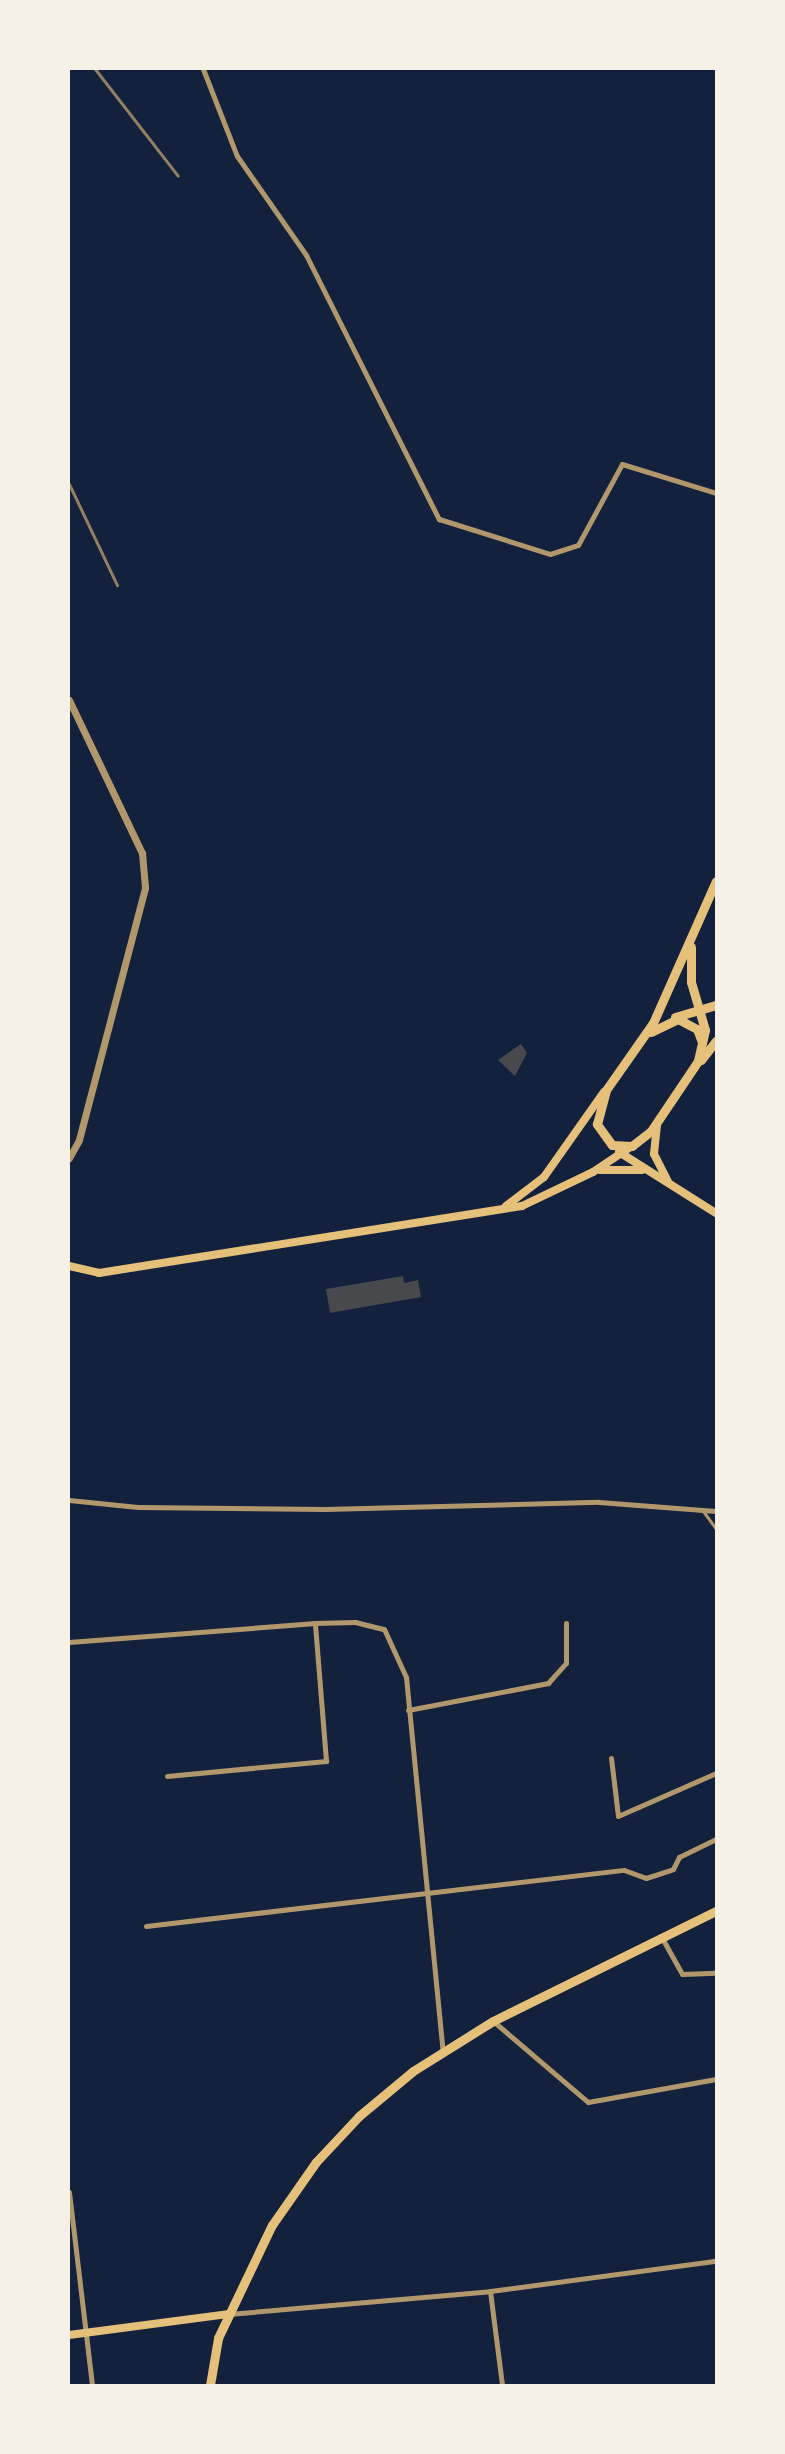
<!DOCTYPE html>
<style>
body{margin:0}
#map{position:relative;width:785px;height:2454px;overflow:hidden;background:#14213d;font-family:Montserrat,sans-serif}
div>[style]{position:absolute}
.building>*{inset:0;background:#48494c}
.service>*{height:3px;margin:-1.5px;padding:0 1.5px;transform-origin:1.5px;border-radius:1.5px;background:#b1986c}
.minor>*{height:5px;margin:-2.5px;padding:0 2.5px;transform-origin:2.5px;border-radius:2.5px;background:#b1986c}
.tertiary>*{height:7px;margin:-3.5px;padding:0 3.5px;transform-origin:3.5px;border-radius:3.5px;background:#b1986c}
.secondary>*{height:8px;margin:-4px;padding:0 4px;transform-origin:4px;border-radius:4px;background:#e5c07b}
.primary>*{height:9px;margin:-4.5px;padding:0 4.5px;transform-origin:4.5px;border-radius:4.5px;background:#e5c07b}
.rail>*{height:3px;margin:-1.5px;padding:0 1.5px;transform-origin:1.5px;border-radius:1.5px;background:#918062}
span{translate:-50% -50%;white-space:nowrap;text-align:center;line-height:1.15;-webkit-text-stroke:6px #f6f1e7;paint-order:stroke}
.frame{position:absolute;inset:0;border:70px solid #f6f1e7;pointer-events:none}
</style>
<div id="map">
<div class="building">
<i style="clip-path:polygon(521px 1044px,527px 1053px,515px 1076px,498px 1060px)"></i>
<i style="clip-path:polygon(403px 1276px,404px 1283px,418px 1280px,421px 1297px,330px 1313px,326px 1289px)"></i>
</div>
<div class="service">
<i style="left:703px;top:1511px;width:22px;rotate:54deg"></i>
</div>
<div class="minor">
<i style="left:203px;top:69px;width:93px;rotate:68.7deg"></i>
<i style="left:237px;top:156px;width:121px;rotate:55.1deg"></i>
<i style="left:306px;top:255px;width:296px;rotate:63.3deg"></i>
<i style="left:439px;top:519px;width:116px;rotate:17.5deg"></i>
<i style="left:550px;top:554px;width:29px;rotate:-18deg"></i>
<i style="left:578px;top:545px;width:92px;rotate:-61.5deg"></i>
<i style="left:622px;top:464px;width:98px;rotate:17.1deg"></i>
<i style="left:69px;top:1500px;width:69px;rotate:5.8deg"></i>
<i style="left:138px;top:1507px;width:187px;rotate:0.6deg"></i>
<i style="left:325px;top:1509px;width:274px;rotate:-1.5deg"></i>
<i style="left:599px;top:1502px;width:117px;rotate:4.4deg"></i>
<i style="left:69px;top:1642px;width:247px;rotate:-4.4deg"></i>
<i style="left:315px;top:1623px;width:40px;rotate:-1.4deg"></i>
<i style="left:355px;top:1622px;width:30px;rotate:14deg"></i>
<i style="left:384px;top:1629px;width:53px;rotate:65.4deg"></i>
<i style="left:406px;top:1677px;width:376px;rotate:84.4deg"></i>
<i style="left:408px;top:1710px;width:143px;rotate:-10.9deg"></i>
<i style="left:548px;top:1683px;width:27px;rotate:-48deg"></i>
<i style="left:566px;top:1663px;width:40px;rotate:-90deg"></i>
<i style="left:611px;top:1758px;width:58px;rotate:83.1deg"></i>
<i style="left:618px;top:1816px;width:107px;rotate:-23.7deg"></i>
<i style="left:167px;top:1776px;width:160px;rotate:-5.4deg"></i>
<i style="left:326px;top:1761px;width:138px;rotate:-94.6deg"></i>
<i style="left:146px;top:1926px;width:481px;rotate:-6.7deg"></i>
<i style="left:624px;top:1870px;width:23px;rotate:20deg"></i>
<i style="left:646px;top:1878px;width:28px;rotate:-18deg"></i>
<i style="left:673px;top:1869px;width:13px;rotate:-63deg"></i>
<i style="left:679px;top:1857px;width:41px;rotate:-25.9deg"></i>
<i style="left:662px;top:1938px;width:41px;rotate:60.9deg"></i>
<i style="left:682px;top:1974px;width:34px;rotate:-2deg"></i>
<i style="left:493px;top:2021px;width:125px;rotate:40.5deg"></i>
<i style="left:588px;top:2102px;width:130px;rotate:-10.2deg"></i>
<i style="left:69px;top:2192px;width:194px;rotate:83.2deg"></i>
<i style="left:490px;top:2291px;width:95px;rotate:82.7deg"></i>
<i style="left:229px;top:2314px;width:262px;rotate:-5deg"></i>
<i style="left:490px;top:2291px;width:228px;rotate:-7.6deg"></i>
</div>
<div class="tertiary">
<i style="left:69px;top:700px;width:170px;rotate:64.5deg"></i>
<i style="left:142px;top:853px;width:35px;rotate:85deg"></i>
<i style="left:145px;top:888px;width:260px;rotate:104.7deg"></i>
<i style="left:79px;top:1140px;width:21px;rotate:119deg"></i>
</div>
<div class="secondary">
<i style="left:657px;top:1125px;width:29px;rotate:96deg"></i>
<i style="left:654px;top:1154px;width:30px;rotate:63deg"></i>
<i style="left:619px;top:1152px;width:115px;rotate:32.2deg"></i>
<i style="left:600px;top:1170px;width:42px"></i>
<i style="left:506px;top:1206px;width:48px;rotate:-37.3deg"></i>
<i style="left:544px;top:1177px;width:104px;rotate:-54.8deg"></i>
<i style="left:69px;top:1266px;width:31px;rotate:13deg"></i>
<i style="left:99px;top:1273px;width:428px;rotate:-9deg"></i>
<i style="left:522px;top:1206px;width:79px;rotate:-25.6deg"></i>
<i style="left:593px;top:1172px;width:47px;rotate:-33.7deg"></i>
<i style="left:69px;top:2335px;width:160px;rotate:-7.5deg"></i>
</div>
<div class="primary">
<i style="left:691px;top:947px;width:35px;rotate:90deg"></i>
<i style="left:691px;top:982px;width:50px;rotate:73.7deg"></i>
<i style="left:705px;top:1030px;width:32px;rotate:103deg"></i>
<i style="left:698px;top:1061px;width:84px;rotate:123.9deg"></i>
<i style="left:651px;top:1131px;width:24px;rotate:142deg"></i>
<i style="left:632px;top:1146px;width:20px;rotate:-177deg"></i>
<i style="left:612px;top:1145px;width:26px;rotate:-126deg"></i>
<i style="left:597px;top:1124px;width:35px;rotate:-75deg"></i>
<i style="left:606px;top:1090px;width:82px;rotate:-55deg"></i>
<i style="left:653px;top:1023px;width:155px;rotate:-66.1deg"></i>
<i style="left:675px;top:1017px;width:43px;rotate:-16.3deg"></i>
<i style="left:651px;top:1032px;width:30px;rotate:-26deg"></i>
<i style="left:678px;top:1019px;width:21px;rotate:28deg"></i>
<i style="left:697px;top:1029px;width:14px;rotate:69deg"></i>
<i style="left:701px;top:1060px;width:24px;rotate:-52deg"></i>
<i style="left:210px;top:2385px;width:48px;rotate:-80.3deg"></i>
<i style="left:218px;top:2338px;width:125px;rotate:-64.5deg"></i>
<i style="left:272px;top:2225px;width:77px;rotate:-55.1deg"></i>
<i style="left:316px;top:2162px;width:63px;rotate:-46.9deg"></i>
<i style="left:359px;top:2116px;width:70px;rotate:-39.8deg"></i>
<i style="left:413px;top:2071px;width:94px;rotate:-32deg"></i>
<i style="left:493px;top:2021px;width:249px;rotate:-26.3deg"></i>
</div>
<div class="rail">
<i style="left:95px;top:69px;width:135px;rotate:52.2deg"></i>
<i style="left:69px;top:484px;width:112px;rotate:64.6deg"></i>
</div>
<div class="frame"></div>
</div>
